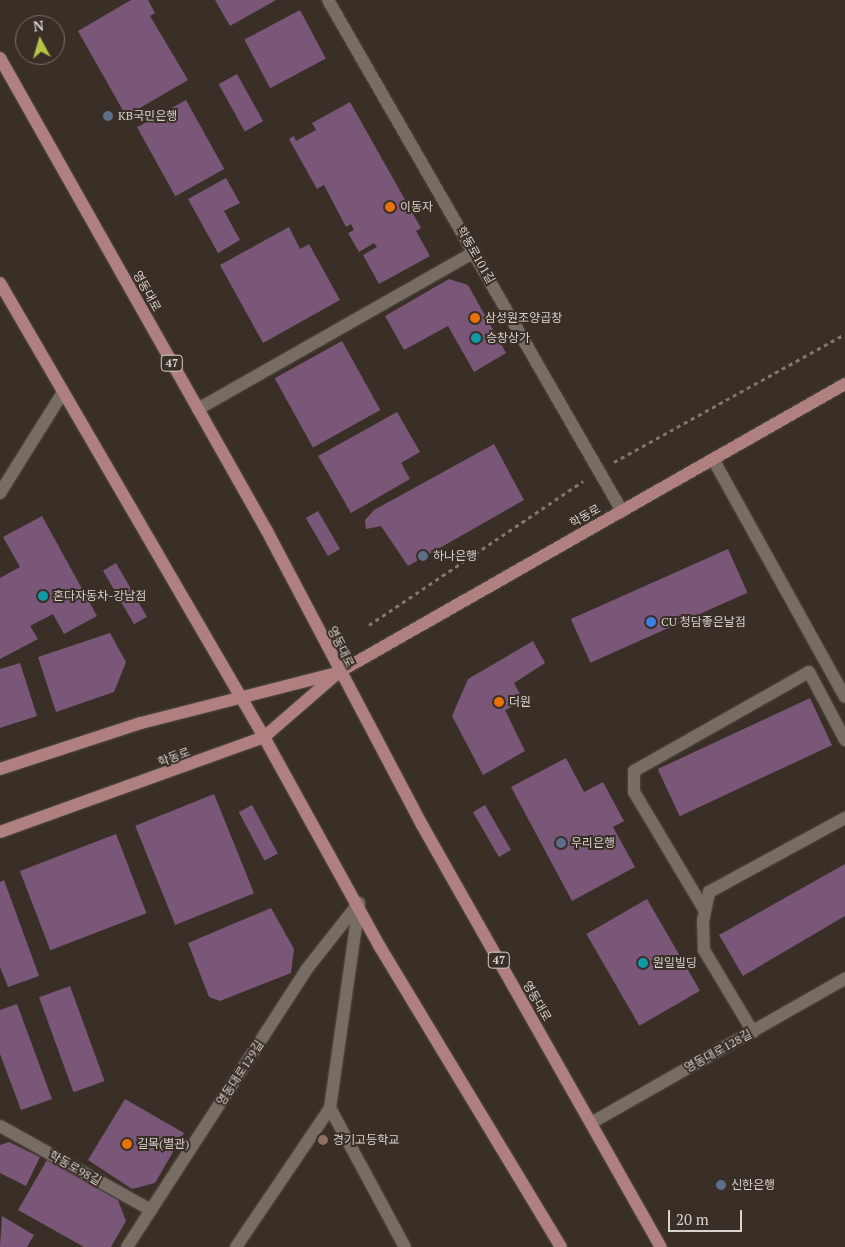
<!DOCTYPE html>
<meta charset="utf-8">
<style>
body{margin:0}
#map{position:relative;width:845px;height:1247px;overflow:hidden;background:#392f27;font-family:"PT Serif","Noto Sans KR",serif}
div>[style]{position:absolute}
.building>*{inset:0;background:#7a5778;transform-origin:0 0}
.path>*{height:3px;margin-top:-1.5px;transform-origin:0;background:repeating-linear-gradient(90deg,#807770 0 4px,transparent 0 8px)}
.roads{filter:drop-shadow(0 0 1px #544b44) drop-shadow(0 0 1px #544b44)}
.minor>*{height:12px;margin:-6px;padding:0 6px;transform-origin:6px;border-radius:6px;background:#786d64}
.major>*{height:12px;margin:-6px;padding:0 6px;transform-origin:6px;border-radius:6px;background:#b08081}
.dots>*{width:14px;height:14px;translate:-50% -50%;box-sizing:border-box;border:2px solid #392f27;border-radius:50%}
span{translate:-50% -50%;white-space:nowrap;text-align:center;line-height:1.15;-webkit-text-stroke:4px #392f27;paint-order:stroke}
.shield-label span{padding:1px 4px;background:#392f27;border:1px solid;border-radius:4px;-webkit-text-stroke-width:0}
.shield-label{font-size:11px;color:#d9d2cd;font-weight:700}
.poi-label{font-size:12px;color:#d9d2cd}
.left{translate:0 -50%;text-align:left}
.street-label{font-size:12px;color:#d9d2cd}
.north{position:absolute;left:15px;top:15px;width:50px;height:50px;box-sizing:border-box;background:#392f27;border:1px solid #797069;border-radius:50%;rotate:354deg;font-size:14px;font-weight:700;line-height:20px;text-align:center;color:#d9d2cd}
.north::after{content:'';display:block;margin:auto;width:18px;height:22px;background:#b4c24a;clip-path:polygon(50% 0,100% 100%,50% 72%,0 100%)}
.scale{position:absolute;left:668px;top:1210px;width:74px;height:22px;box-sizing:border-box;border:2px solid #d9d2cd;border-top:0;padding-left:6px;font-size:15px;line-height:18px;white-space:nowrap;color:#d9d2cd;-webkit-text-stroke:4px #392f27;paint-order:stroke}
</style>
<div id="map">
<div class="building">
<i style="clip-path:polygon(131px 0,148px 0,155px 13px,150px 16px,188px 80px,126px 116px,78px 31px)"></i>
<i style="clip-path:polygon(215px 0,276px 0,230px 26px)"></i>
<i style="left:300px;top:10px;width:55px;height:63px;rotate:62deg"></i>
<i style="left:237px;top:74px;width:54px;height:21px;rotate:61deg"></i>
<i style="left:186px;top:100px;width:79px;height:56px;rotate:61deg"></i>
<i style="clip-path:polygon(350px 102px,421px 228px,416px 231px,430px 256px,379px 284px,363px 255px,377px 247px,374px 243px,359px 252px,348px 233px,354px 230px,351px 224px,346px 227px,324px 185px,317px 189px,289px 139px,294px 136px,296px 141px,316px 130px,312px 123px)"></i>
<i style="clip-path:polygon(226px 178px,240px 203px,224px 211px,240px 240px,218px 253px,188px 199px)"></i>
<i style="clip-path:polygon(289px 227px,300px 249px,309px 244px,340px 300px,263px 343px,220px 265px)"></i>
<i style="clip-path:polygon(449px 279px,468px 285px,506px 353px,474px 372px,448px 326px,404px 350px,385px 316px)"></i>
<i style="left:342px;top:341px;width:79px;height:77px;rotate:61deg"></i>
<i style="clip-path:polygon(397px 412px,420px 452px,401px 463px,410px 479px,351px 513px,318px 456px)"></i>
<i style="clip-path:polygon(494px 444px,524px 500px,408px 566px,381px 526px,366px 529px,365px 520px,374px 510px)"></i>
<i style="left:318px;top:511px;width:44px;height:14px;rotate:60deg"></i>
<i style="clip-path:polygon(42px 516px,97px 616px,64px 634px,53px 614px,30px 626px,38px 639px,0 659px,0 578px,20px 567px,3px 537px)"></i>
<i style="left:728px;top:549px;width:48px;height:172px;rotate:66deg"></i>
<i style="left:116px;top:563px;width:62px;height:15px;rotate:60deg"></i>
<i style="clip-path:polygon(110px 633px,126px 662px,114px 692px,56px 712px,38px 657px)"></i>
<i style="clip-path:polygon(533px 641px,545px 663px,514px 683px,524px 701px,505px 710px,525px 751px,483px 775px,452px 716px,468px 679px)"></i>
<i style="clip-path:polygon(20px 663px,37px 716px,0 728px,0 669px)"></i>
<i style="left:810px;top:698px;width:52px;height:168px;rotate:65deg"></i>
<i style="clip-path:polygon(566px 758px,584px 792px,603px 782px,624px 821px,613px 827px,635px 867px,572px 901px,511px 787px)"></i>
<i style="left:214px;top:794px;width:107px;height:85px;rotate:68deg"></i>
<i style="left:252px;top:805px;width:55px;height:15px;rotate:62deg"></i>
<i style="left:485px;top:805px;width:52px;height:14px;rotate:60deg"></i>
<i style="left:116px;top:834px;width:85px;height:103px;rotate:69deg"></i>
<i style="clip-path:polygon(845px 864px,845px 916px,743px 976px,719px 935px)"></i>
<i style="clip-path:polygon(4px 880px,39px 976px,8px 987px,0 967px,0 882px)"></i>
<i style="left:647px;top:899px;width:106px;height:70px;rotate:60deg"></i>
<i style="clip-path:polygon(271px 908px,294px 949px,291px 973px,220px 1001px,209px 997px,188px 943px)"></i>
<i style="left:70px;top:986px;width:101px;height:33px;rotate:70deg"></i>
<i style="clip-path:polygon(17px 1004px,52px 1099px,21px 1110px,0 1054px,0 1010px)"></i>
<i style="clip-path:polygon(125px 1099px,184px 1133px,155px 1183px,132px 1189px,88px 1160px)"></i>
<i style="clip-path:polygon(9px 1142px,40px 1157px,26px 1186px,0 1173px,0 1145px)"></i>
<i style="clip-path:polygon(47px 1160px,118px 1200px,126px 1221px,111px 1247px,84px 1247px,18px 1210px)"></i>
<i style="clip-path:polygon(2px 1216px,34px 1235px,27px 1247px,0 1247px)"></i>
</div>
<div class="path">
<i style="left:614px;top:462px;width:264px;rotate:-29deg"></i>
<i style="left:369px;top:625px;width:258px;rotate:-33.9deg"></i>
</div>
<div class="roads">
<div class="minor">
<i style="left:328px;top:0;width:590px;rotate:60.09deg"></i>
<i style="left:198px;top:409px;width:318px;rotate:-29.6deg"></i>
<i style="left:713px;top:459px;width:272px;rotate:61deg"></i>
<i style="left:0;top:493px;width:119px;rotate:-58deg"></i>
<i style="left:705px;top:911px;width:139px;rotate:-120.8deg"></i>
<i style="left:634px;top:792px;width:21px;rotate:-90deg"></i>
<i style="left:634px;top:771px;width:201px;rotate:-29.5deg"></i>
<i style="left:809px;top:672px;width:77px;rotate:62.1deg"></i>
<i style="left:753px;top:1032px;width:96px;rotate:-120.9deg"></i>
<i style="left:704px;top:950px;width:29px;rotate:-92deg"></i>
<i style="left:703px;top:921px;width:30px;rotate:-78deg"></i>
<i style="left:709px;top:892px;width:155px;rotate:-28.6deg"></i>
<i style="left:330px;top:1108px;width:158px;rotate:61.7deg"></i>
<i style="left:591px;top:1123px;width:292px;rotate:-29.6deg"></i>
<i style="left:0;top:1126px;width:173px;rotate:29.1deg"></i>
<i style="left:127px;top:1247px;width:330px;rotate:-57.1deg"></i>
<i style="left:306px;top:970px;width:85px;rotate:-51.7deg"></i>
<i style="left:236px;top:1247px;width:168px;rotate:-55.9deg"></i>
<i style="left:330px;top:1108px;width:207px;rotate:-81.9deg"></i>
</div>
<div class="major">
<i style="left:0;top:58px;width:543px;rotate:60.56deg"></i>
<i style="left:267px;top:531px;width:332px;rotate:62.2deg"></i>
<i style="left:422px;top:825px;width:485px;rotate:60.5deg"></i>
<i style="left:0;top:283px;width:525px;rotate:59.82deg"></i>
<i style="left:264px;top:737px;width:240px;rotate:61.1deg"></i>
<i style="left:380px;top:947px;width:350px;rotate:58.9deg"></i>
<i style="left:0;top:769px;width:148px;rotate:-18.1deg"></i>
<i style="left:141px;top:723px;width:202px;rotate:-14.3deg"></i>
<i style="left:0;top:832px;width:281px;rotate:-19.8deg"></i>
<i style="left:264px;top:737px;width:99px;rotate:-40.9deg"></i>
<i style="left:339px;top:672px;width:582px;rotate:-29.65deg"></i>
</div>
</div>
<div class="dots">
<i style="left:108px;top:116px;background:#5c6f8a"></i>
<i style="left:390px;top:207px;background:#e8710a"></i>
<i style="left:475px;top:318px;background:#e8710a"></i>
<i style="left:476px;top:338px;background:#0f9aa8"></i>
<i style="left:423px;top:556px;background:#5c6f8a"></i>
<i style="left:43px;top:596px;background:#0f9aa8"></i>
<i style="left:651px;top:622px;background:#3f7fe0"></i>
<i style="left:499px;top:702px;background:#e8710a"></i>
<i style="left:561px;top:843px;background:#5c6f8a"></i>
<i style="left:643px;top:963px;background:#0f9aa8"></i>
<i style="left:323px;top:1140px;background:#8d6e63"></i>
<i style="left:127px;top:1144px;background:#e8710a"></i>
<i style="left:721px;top:1185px;background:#5c6f8a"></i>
</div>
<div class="shield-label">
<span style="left:172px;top:363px">47</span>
<span style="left:499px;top:960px">47</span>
</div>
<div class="poi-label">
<span class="left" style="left:118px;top:116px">KB국민은행</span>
<span class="left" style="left:400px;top:207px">이동자</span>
<span class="left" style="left:485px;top:318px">삼성원조양곱창</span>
<span class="left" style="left:486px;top:338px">승창상가</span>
<span class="left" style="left:433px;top:556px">하나은행</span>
<span class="left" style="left:53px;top:596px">혼다자동차-강남점</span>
<span class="left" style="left:661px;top:622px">CU 청담좋은날점</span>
<span class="left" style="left:509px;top:702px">더원</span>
<span class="left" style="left:571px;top:843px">우리은행</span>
<span class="left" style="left:653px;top:963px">원일빌딩</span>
<span class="left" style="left:333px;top:1140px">경기고등학교</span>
<span class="left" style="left:137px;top:1144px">길목(별관)</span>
<span class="left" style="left:731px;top:1185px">신한은행</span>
</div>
<div class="street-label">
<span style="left:476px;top:255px;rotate:60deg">학동로101길</span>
<span style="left:147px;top:291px;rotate:61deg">영동대로</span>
<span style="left:585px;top:516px;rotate:-30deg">학동로</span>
<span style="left:341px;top:647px;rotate:63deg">영동대로</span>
<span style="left:174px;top:757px;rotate:-21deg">학동로</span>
<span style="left:537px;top:1001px;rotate:60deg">영동대로</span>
<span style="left:718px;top:1051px;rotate:-29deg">영동대로128길</span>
<span style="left:240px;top:1073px;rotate:-57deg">영동대로129길</span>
<span style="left:75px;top:1168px;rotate:29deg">학동로98길</span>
</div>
<div class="north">N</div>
<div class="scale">20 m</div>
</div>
